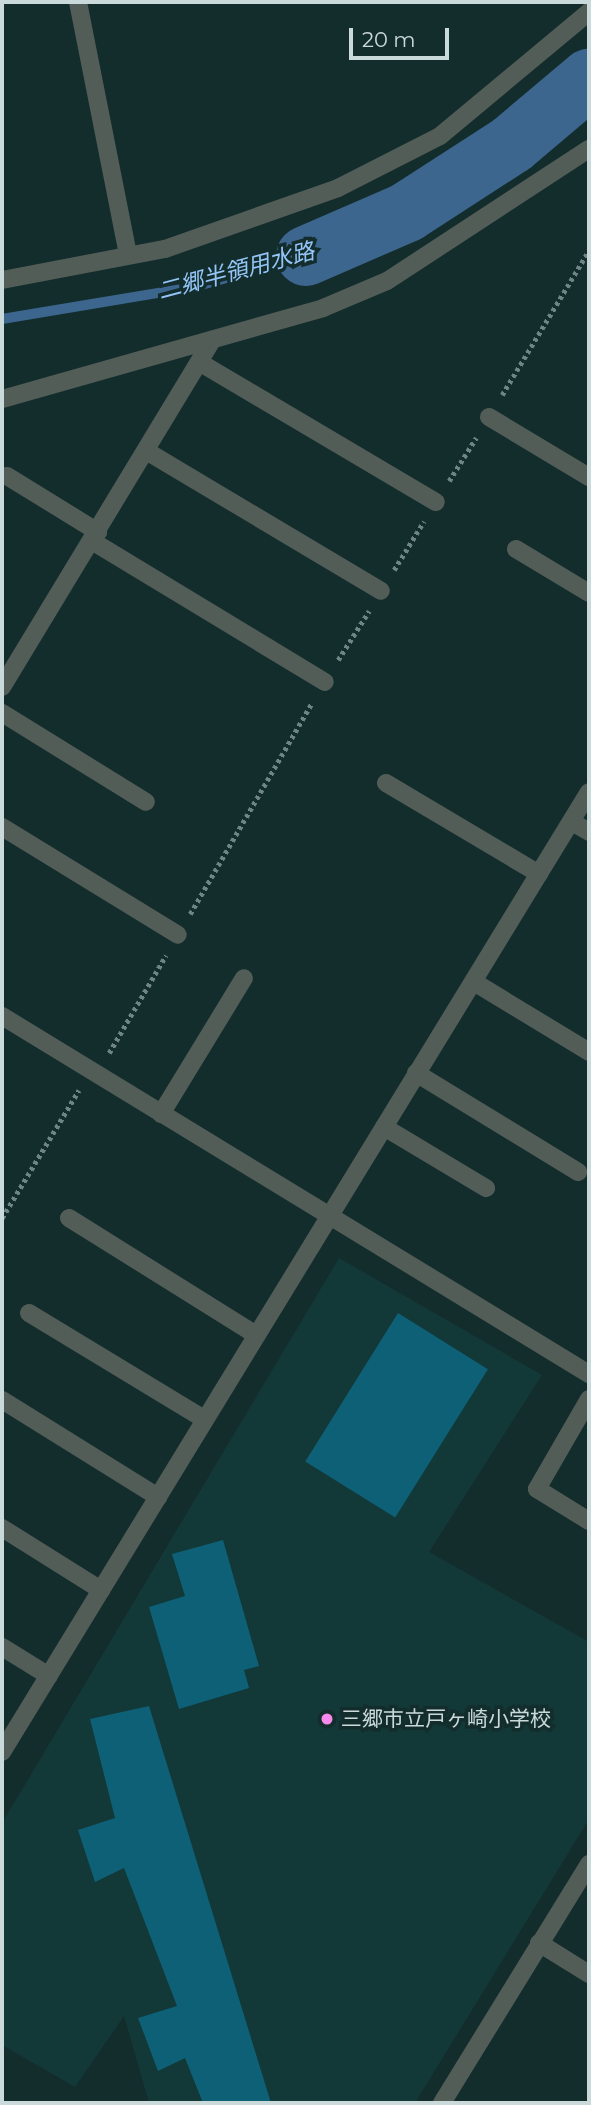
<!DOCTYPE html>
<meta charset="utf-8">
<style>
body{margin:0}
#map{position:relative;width:591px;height:2105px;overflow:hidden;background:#132d2d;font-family:Montserrat,"Noto Sans JP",sans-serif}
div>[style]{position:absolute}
.built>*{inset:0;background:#133838}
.stream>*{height:10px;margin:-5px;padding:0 5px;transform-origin:5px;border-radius:5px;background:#3d668f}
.river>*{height:60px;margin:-30px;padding:0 30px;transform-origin:30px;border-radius:30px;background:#3d668f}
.building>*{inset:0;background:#0e6077;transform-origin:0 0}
.path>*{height:4.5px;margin-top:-2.25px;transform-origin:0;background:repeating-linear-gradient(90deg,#6f8484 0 3.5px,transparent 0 7px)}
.minor>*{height:18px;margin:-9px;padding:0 9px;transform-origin:9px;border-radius:9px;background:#535d58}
.dots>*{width:19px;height:19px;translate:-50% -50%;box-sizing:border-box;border:4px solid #132d2d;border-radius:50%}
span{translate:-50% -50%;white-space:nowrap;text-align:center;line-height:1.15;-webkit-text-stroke:7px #132d2d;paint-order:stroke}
.poi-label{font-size:21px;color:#cad9d9}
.left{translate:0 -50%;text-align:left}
.water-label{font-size:23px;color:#94c5f7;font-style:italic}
.frame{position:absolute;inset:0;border:4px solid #cad9d9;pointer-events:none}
.scale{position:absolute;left:349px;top:28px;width:100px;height:32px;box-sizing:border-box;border:4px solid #cad9d9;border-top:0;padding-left:9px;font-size:21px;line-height:24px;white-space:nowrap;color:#cad9d9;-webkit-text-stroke:5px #132d2d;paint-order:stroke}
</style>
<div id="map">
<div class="built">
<i style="clip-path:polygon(339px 1258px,542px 1375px,429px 1552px,589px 1642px,589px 1819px,415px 2103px,149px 2103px,124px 2016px,75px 2087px,2px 2045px,2px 1823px)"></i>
</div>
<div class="stream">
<i style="left:2px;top:319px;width:195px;rotate:-9.5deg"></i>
<i style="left:194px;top:287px;width:116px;rotate:-15.5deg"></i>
</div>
<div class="river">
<i style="left:306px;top:256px;width:110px;rotate:-23.5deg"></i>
<i style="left:407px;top:212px;width:125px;rotate:-32.9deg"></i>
<i style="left:512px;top:144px;width:101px;rotate:-40.2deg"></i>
</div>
<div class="building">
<i style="left:398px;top:1313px;width:106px;height:175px;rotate:32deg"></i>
<i style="clip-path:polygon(223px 1540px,259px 1666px,244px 1670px,249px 1688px,179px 1709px,149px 1607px,185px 1596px,172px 1554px)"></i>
<i style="clip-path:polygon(149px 1706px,271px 2103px,203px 2103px,185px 2058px,158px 2071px,138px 2018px,177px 2006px,124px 1868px,95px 1882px,78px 1830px,115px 1818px,90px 1719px)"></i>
</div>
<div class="path">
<i style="left:502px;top:395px;width:169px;rotate:-59deg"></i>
<i style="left:449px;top:481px;width:51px;rotate:-57.9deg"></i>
<i style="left:394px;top:570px;width:57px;rotate:-58.5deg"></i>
<i style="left:338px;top:660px;width:58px;rotate:-57.7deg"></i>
<i style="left:190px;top:914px;width:244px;rotate:-60deg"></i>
<i style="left:109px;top:1053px;width:113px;rotate:-59.8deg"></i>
<i style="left:2px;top:1218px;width:149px;rotate:-59deg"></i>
</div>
<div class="minor">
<i style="left:78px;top:2px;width:258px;rotate:78.8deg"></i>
<i style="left:2px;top:280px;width:166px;rotate:-10.8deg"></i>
<i style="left:165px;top:249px;width:183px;rotate:-19.4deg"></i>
<i style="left:338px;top:188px;width:114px;rotate:-27deg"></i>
<i style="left:440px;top:136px;width:194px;rotate:-39.8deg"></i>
<i style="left:199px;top:362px;width:275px;rotate:30.6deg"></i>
<i style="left:2px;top:399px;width:334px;rotate:-15.8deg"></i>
<i style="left:323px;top:308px;width:69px;rotate:-22.9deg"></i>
<i style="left:387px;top:281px;width:241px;rotate:-33.2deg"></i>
<i style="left:489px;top:417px;width:117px;rotate:31deg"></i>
<i style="left:148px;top:452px;width:271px;rotate:30.8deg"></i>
<i style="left:7px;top:476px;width:107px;rotate:31.6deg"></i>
<i style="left:92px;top:541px;width:272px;rotate:31.2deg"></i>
<i style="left:516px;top:549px;width:85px;rotate:31.1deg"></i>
<i style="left:2px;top:687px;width:406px;rotate:-58.8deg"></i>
<i style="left:2px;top:713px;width:169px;rotate:31.7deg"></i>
<i style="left:386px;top:783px;width:178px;rotate:30.7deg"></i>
<i style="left:572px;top:822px;width:20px;rotate:30deg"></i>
<i style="left:2px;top:827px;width:206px;rotate:31.5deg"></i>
<i style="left:474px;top:982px;width:135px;rotate:31.3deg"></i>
<i style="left:2px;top:1016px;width:688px;rotate:31.38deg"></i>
<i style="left:416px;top:1073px;width:190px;rotate:31.4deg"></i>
<i style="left:161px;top:1114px;width:159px;rotate:-58.6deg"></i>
<i style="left:384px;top:1127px;width:119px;rotate:30.9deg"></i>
<i style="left:69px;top:1218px;width:221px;rotate:32deg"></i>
<i style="left:29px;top:1313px;width:205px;rotate:31.2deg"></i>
<i style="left:589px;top:1399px;width:104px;rotate:120deg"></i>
<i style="left:537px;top:1489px;width:61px;rotate:31.6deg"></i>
<i style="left:2px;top:1400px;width:184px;rotate:31.9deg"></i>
<i style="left:2px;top:1528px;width:117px;rotate:32.1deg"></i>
<i style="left:2px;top:1647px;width:55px;rotate:31.7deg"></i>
<i style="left:2px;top:1752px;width:1125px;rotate:-58.56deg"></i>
<i style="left:539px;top:1943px;width:59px;rotate:31.8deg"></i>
<i style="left:442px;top:2103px;width:281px;rotate:-58.4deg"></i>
</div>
<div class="dots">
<i style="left:327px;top:1719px;background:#f788ec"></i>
</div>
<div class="poi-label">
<span class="left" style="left:341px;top:1719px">三郷市立戸ヶ崎小学校</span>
</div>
<div class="water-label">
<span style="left:236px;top:271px;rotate:-15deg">二郷半領用水路</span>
</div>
<div class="frame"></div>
<div class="scale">20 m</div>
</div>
